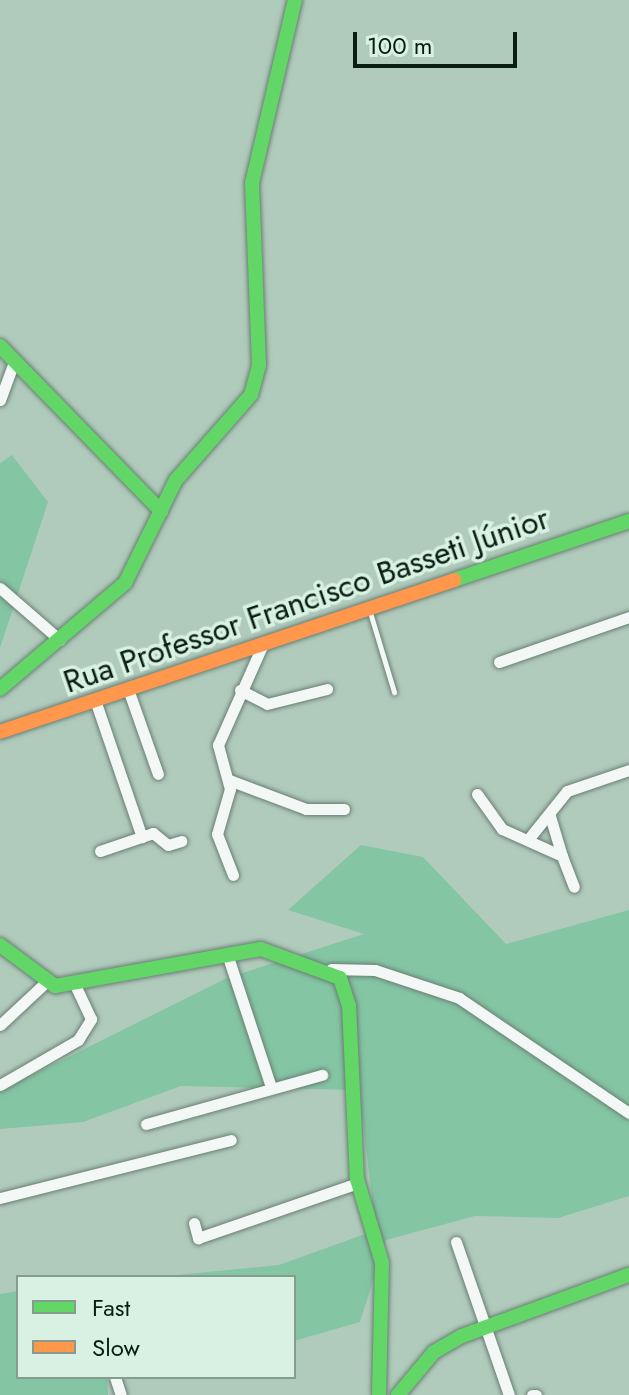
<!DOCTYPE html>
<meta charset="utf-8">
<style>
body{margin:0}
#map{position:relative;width:629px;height:1395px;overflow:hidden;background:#b0cbbc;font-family:Jost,sans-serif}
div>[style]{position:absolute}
.green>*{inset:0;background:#84c5a4}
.roads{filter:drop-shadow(0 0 2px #6a7f74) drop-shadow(0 0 2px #6a7f74)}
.lane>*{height:5px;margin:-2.5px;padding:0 2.5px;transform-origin:2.5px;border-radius:2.5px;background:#f3f7f5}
.street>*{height:11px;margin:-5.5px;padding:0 5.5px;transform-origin:5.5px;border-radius:5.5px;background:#f3f7f5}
.fast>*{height:14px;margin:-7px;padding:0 7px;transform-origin:7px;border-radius:7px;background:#63d668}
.slow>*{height:14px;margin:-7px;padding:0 7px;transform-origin:7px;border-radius:7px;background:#ff974d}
span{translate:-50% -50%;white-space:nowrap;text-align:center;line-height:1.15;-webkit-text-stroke:7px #d8f1e2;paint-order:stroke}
.street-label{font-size:32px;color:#091d13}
.legend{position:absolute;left:16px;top:1275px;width:280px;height:104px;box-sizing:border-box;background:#d8f1e2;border:2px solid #859c8f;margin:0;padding:10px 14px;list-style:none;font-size:24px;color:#091d13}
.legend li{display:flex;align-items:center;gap:16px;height:40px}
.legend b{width:40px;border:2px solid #859c8f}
.scale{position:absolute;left:353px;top:32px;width:164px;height:36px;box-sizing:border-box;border:4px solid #091d13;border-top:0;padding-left:10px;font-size:24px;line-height:28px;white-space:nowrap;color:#091d13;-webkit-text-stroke:6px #d8f1e2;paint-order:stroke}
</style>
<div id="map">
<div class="green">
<i style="clip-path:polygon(12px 455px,48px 502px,0 648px,0 463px)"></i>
<i style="clip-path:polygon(361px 845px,423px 857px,506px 944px,629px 910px,629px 1196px,558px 1218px,475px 1216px,386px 1240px,360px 1322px,294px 1341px,294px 1277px,157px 1277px,279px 1265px,376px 1230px,359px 1090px,181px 1086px,83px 1122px,0 1129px,0 1091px,227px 978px,364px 934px,288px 910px)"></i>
<i style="clip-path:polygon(18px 1291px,18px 1377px,107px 1377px,108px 1395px,0 1395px,0 1294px)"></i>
</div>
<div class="roads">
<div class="lane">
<i style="left:369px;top:609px;width:87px;rotate:73.2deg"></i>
</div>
<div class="street">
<i style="left:0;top:400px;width:40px;rotate:-69.8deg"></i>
<i style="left:0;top:588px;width:79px;rotate:40.9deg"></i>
<i style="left:499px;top:662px;width:138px;rotate:-19.1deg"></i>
<i style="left:128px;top:689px;width:90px;rotate:70.6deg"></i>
<i style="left:240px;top:690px;width:30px;rotate:27deg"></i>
<i style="left:267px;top:704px;width:62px;rotate:-14deg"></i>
<i style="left:95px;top:700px;width:145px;rotate:71.1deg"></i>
<i style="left:229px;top:780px;width:82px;rotate:20.6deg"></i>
<i style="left:306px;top:809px;width:38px"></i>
<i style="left:477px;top:794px;width:43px;rotate:54.5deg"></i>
<i style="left:502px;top:829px;width:66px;rotate:24.2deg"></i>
<i style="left:562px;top:856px;width:33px;rotate:69deg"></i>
<i style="left:550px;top:816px;width:42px;rotate:73.3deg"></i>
<i style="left:530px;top:837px;width:59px;rotate:-51.2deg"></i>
<i style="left:567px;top:791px;width:65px;rotate:-18.7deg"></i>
<i style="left:100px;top:851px;width:56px;rotate:-18.8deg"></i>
<i style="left:153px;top:833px;width:19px;rotate:39deg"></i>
<i style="left:168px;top:845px;width:14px;rotate:-17deg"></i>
<i style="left:233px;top:875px;width:44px;rotate:-111.3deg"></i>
<i style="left:217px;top:834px;width:47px;rotate:-73.9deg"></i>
<i style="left:230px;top:789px;width:46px;rotate:-105.3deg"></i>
<i style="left:218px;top:745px;width:111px;rotate:-66deg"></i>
<i style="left:227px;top:954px;width:140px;rotate:71.7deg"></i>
<i style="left:331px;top:969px;width:44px;rotate:1.3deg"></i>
<i style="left:375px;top:970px;width:89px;rotate:18.4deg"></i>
<i style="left:459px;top:998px;width:205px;rotate:34.1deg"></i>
<i style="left:0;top:1025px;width:60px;rotate:-43deg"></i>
<i style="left:0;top:1085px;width:90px;rotate:-30deg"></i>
<i style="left:78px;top:1040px;width:25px;rotate:-58deg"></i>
<i style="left:91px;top:1019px;width:38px;rotate:-115deg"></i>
<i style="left:146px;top:1124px;width:183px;rotate:-15.6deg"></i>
<i style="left:0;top:1198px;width:238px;rotate:-14.1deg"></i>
<i style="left:194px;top:1223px;width:16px;rotate:75deg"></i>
<i style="left:198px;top:1238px;width:169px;rotate:-19deg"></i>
<i style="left:456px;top:1242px;width:162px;rotate:70.9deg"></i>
<i style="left:115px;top:1377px;width:19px;rotate:72deg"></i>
<i style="left:532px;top:1395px;width:4px"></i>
</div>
<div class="fast">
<i style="left:0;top:346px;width:231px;rotate:45.7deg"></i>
<i style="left:454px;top:580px;width:185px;rotate:-18.6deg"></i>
<i style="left:0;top:689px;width:164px;rotate:-40.3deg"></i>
<i style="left:125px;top:583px;width:115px;rotate:-63.7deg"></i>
<i style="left:176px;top:480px;width:113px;rotate:-48.6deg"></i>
<i style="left:251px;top:395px;width:31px;rotate:-75deg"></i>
<i style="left:259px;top:365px;width:182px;rotate:-92.2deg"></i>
<i style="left:252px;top:183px;width:188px;rotate:-76.8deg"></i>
<i style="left:0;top:945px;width:69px;rotate:36.7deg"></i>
<i style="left:55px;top:986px;width:209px;rotate:-10.2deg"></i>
<i style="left:261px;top:949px;width:84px;rotate:20.2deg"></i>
<i style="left:340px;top:978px;width:28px;rotate:72deg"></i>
<i style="left:349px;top:1005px;width:174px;rotate:87.4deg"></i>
<i style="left:357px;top:1179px;width:88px;rotate:73.4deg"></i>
<i style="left:382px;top:1263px;width:131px;rotate:91.3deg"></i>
<i style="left:398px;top:1395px;width:56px;rotate:-50.1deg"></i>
<i style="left:434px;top:1352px;width:32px;rotate:-30deg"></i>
<i style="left:462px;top:1336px;width:178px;rotate:-20.1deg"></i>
</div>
<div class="slow">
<i style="left:0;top:732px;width:479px;rotate:-18.5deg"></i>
</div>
</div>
<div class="street-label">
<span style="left:306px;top:600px;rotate:-19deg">Rua Professor Francisco Basseti Júnior</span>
</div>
<ul class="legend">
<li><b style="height:10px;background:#63d668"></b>Fast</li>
<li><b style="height:10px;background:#ff974d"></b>Slow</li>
</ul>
<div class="scale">100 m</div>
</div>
